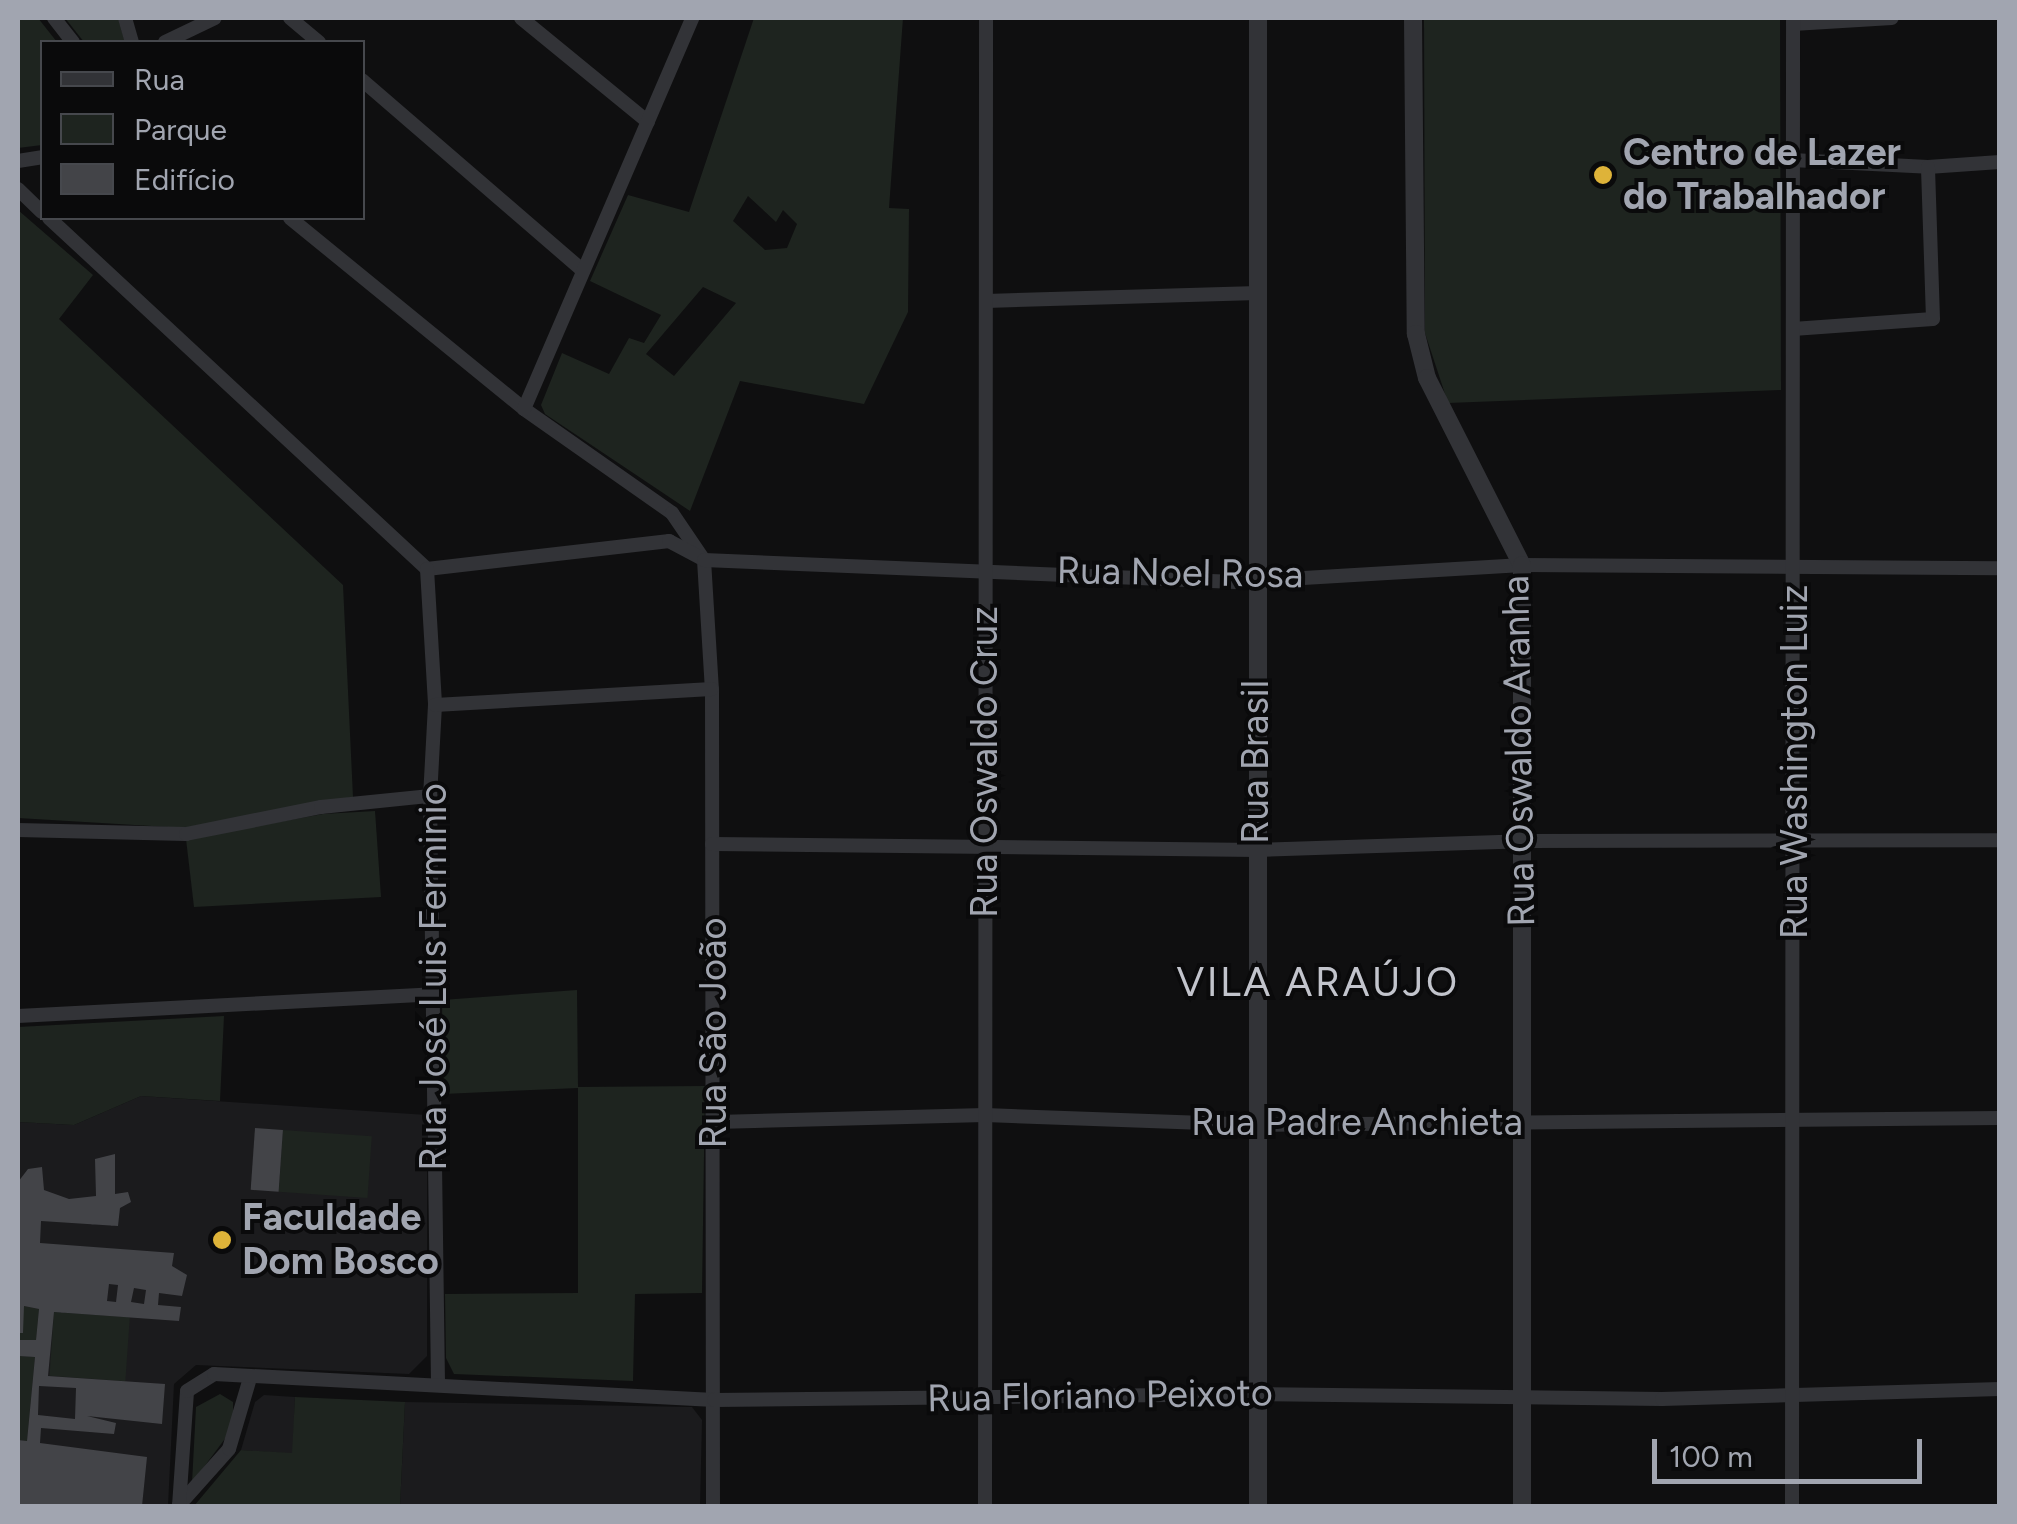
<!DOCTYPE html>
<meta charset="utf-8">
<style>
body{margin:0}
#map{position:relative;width:2017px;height:1524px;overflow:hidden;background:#0f0f10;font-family:Figtree,sans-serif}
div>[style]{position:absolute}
.built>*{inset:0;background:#1b1b1d}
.green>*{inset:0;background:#1e241f;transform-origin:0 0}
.building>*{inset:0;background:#434448;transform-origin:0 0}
.minor>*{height:14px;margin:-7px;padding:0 7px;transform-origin:7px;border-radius:7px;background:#323337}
.tertiary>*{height:18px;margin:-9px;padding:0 9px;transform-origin:9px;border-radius:9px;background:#323337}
.dots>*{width:28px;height:28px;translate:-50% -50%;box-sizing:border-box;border:5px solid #0a0a0b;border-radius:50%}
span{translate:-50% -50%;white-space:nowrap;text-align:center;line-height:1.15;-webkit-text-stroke:8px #0a0a0b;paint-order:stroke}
.poi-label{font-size:38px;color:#a1a5b0;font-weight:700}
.left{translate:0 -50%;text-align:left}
.street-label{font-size:38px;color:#a1a5b0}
.neighbourhood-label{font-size:40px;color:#c2c4cc;letter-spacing:2.5px}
.frame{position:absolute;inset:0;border:20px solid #a1a5b0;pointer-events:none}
.legend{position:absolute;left:40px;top:40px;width:325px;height:180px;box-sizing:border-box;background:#0a0a0b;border:2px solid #46484d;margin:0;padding:12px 18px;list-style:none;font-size:30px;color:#a1a5b0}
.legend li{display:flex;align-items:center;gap:20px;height:50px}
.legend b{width:50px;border:2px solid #46484d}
.scale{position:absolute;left:1652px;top:1439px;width:270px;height:45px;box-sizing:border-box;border:5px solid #a1a5b0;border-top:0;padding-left:12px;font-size:30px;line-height:35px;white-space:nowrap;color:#a1a5b0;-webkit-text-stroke:8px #0a0a0b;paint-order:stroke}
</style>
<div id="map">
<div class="built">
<i style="clip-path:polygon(141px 1096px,427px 1115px,427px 1356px,409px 1374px,196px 1365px,174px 1384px,168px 1506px,18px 1506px,18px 1122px,74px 1125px)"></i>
<i style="clip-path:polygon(264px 1395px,295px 1397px,293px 1454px,241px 1450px,255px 1402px)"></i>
<i style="clip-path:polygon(405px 1402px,692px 1407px,702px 1420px,700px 1506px,400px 1506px)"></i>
</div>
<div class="green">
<i style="clip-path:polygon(18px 18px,38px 18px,57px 42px,42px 42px,42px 145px,18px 148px)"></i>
<i style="clip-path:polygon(65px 18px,118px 18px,125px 42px,84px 42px)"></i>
<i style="clip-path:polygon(evenodd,754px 18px,903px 18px,889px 208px,909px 209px,908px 312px,864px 404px,740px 381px,690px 511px,545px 414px,541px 405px,562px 353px,609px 374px,629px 338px,644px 343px,661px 315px,590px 281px,628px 195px,689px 212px,754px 18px,748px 196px,776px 222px,783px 210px,797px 224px,787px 248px,765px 250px,733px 221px,748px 196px,754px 18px,703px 287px,736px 303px,674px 376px,646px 354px,703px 287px)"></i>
<i style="clip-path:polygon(1424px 18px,1780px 18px,1781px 390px,1448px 403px,1425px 333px)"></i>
<i style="clip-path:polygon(18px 210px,93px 275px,59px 319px,343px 585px,353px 797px,185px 828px,18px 818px)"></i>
<i style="clip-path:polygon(375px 811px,381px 897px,194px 907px,186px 839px,323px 814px)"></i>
<i style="clip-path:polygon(577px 990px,578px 1087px,705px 1086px,702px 1293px,635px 1294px,633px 1381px,454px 1374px,446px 1358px,445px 1294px,578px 1293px,578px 1088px,443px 1094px,442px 1000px)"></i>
<i style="clip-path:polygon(224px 1016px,220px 1101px,141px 1096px,74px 1125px,18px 1122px,18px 1027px)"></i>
<i style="left:283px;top:1130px;width:89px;height:62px;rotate:4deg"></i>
<i style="clip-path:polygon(24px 1306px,39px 1309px,36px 1340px,18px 1340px)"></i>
<i style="left:54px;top:1312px;width:76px;height:64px;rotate:4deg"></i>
<i style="clip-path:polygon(18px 1356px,35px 1357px,27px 1441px,18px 1440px)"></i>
<i style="clip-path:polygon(220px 1394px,233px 1402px,233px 1428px,192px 1483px,196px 1407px)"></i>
<i style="clip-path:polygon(295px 1397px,405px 1402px,400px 1506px,194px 1506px,241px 1450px,292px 1453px)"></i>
</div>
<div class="building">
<i style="left:255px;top:1128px;width:28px;height:62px;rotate:4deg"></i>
<i style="clip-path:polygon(evenodd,115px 1154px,115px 1194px,128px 1192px,131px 1202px,120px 1208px,118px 1226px,41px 1221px,40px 1243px,174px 1253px,172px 1266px,187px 1275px,182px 1296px,159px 1293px,158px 1305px,181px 1307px,179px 1321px,54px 1312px,48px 1376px,165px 1384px,162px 1424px,87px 1416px,116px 1423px,114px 1434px,41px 1428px,40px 1443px,147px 1457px,142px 1506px,18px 1506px,18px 1440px,27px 1441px,35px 1357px,18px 1356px,18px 1340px,36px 1340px,39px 1309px,24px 1306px,23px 1333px,18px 1333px,18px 1182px,28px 1169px,42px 1167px,44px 1190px,69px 1199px,96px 1196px,95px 1159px,115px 1154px,109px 1284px,118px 1285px,116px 1302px,107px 1301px,109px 1284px,115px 1154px,134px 1288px,146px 1290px,144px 1304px,131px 1302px,134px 1288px,115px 1154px,39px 1386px,76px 1388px,75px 1419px,38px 1415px,39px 1386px)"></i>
</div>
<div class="minor">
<i style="left:54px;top:18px;width:31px;rotate:52deg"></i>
<i style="left:125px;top:18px;width:25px;rotate:74deg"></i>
<i style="left:290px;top:18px;width:38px;rotate:40deg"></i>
<i style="left:521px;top:18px;width:164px;rotate:39.3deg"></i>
<i style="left:1793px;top:24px;width:99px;rotate:-3.5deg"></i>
<i style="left:165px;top:42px;width:55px;rotate:-25.6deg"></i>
<i style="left:362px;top:80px;width:291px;rotate:40.8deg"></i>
<i style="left:1792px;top:160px;width:136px;rotate:2.9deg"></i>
<i style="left:1928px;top:167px;width:72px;rotate:-4deg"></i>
<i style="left:18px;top:161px;width:24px;rotate:-9deg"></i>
<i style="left:18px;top:189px;width:33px;rotate:44deg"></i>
<i style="left:49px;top:218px;width:516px;rotate:42.88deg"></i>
<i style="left:290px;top:218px;width:302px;rotate:39.2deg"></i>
<i style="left:524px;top:409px;width:181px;rotate:35.1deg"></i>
<i style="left:672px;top:513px;width:57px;rotate:55.8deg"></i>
<i style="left:704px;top:560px;width:129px;rotate:86.5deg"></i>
<i style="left:712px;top:689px;width:817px;rotate:89.93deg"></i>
<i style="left:986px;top:301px;width:272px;rotate:-1.7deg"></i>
<i style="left:1793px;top:329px;width:140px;rotate:-4.1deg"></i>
<i style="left:1933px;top:319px;width:152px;rotate:-91.9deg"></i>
<i style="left:524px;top:409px;width:426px;rotate:-66.7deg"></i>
<i style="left:427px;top:569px;width:244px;rotate:-6.6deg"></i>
<i style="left:669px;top:541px;width:40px;rotate:28deg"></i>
<i style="left:704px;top:560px;width:532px;rotate:2.37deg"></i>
<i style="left:1236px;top:582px;width:287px;rotate:-3.4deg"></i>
<i style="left:1522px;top:565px;width:478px;rotate:0.4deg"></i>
<i style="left:427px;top:569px;width:136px;rotate:86.6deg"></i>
<i style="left:435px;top:705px;width:91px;rotate:93.1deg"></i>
<i style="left:430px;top:796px;width:589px;rotate:89.22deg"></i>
<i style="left:435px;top:705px;width:277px;rotate:-3.3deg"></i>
<i style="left:18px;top:830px;width:168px;rotate:1.4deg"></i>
<i style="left:186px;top:834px;width:138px;rotate:-11.3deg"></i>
<i style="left:321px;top:807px;width:110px;rotate:-5.8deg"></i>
<i style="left:712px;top:844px;width:545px;rotate:0.63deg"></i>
<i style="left:1257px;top:850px;width:265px;rotate:-1.9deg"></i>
<i style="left:1522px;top:841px;width:478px;rotate:-0.1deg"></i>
<i style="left:18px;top:1016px;width:416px;rotate:-3deg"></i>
<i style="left:716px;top:1122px;width:269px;rotate:-1.5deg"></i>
<i style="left:985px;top:1115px;width:269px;rotate:2.1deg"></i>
<i style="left:1254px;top:1125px;width:746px;rotate:-0.54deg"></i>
<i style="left:179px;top:1505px;width:75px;rotate:-48.2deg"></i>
<i style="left:229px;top:1449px;width:74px;rotate:-73.5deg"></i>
<i style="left:179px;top:1506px;width:115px;rotate:-86deg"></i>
<i style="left:187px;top:1391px;width:32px;rotate:-32deg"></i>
<i style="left:214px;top:1374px;width:501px;rotate:2.98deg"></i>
<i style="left:714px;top:1400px;width:544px;rotate:-0.63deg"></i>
<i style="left:1258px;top:1394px;width:404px;rotate:0.7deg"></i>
<i style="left:1662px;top:1399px;width:338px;rotate:-1.7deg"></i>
<i style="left:985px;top:1506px;width:1488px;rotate:-89.96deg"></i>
<i style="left:1792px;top:1506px;width:1488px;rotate:-89.96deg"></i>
</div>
<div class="tertiary">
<i style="left:1258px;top:18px;width:1488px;rotate:90deg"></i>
<i style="left:1413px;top:18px;width:316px;rotate:89.5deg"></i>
<i style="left:1416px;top:334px;width:45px;rotate:76deg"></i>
<i style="left:1427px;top:378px;width:210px;rotate:63.1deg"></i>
<i style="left:1522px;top:565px;width:941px;rotate:90deg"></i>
</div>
<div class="dots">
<i style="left:1603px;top:175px;background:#deb339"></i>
<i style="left:222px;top:1240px;background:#deb339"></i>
</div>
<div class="poi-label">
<span class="left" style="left:1623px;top:175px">Centro de Lazer<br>do Trabalhador</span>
<span class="left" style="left:242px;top:1240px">Faculdade<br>Dom Bosco</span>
</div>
<div class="street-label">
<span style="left:1180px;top:573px;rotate:1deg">Rua Noel Rosa</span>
<span style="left:1519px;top:751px;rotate:-91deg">Rua Oswaldo Aranha</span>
<span style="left:985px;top:762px;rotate:-90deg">Rua Oswaldo Cruz</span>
<span style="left:1256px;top:762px;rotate:-90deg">Rua Brasil</span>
<span style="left:1795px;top:762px;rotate:-90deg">Rua Washington Luiz</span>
<span style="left:434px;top:977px;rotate:-90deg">Rua José Luis Ferminio</span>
<span style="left:714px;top:1033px;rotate:-90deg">Rua São João</span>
<span style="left:1357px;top:1123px">Rua Padre Anchieta</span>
<span style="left:1100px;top:1396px;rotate:-1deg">Rua Floriano Peixoto</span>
</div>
<div class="neighbourhood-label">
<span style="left:1318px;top:982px">VILA ARAÚJO</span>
</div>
<div class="frame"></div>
<ul class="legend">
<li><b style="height:12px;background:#323337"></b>Rua</li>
<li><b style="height:28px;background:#1e241f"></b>Parque</li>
<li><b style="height:28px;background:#434448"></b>Edifício</li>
</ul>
<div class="scale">100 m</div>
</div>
